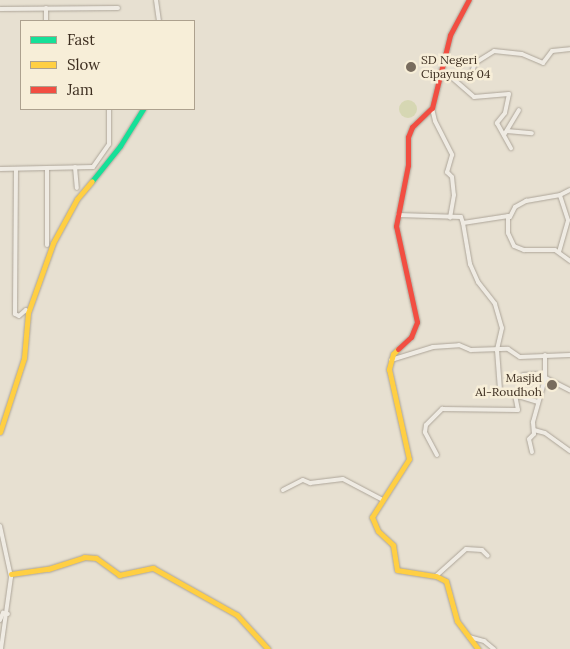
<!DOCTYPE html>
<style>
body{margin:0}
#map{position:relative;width:570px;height:649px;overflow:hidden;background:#e7e0d1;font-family:Lora,serif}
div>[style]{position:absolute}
.green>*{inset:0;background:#d6d7b3}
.round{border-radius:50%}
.roads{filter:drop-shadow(0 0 1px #ada599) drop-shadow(0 0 1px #ada599)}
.street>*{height:4px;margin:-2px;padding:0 2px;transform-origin:2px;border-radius:2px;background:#efebe3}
.fast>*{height:5px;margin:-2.5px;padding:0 2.5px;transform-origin:2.5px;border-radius:2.5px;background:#16e098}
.slow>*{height:5px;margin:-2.5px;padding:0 2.5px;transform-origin:2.5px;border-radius:2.5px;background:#ffcf43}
.jam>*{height:5px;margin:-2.5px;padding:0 2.5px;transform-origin:2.5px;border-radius:2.5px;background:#f24e42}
.dots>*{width:14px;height:14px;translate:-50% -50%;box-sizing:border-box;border:2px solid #f7eed8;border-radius:50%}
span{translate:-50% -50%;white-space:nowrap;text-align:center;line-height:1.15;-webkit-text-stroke:5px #f7eed8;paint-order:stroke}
.poi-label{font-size:12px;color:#3d2e20}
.left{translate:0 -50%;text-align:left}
.right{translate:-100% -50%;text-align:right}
.legend{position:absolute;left:20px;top:20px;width:175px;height:90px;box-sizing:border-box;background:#f7eed8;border:1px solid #ada18e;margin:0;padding:6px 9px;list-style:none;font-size:15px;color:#3d2e20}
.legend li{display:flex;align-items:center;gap:10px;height:25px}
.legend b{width:25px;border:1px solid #ada18e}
</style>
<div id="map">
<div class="green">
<i class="round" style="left:399px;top:100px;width:18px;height:18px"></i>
</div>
<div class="roads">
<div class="street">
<i style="left:156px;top:0;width:21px;rotate:82deg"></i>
<i style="left:46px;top:8px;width:13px;rotate:90deg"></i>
<i style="left:0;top:9px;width:118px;rotate:-0.5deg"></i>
<i style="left:441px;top:73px;width:9px;rotate:18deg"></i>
<i style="left:450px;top:76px;width:32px;rotate:41deg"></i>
<i style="left:474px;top:97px;width:35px;rotate:-5deg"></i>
<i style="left:509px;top:94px;width:19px;rotate:102deg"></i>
<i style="left:505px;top:113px;width:13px;rotate:129deg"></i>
<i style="left:497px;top:123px;width:29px;rotate:61deg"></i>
<i style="left:470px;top:79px;width:17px;rotate:-73deg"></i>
<i style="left:475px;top:63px;width:22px;rotate:-32deg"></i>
<i style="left:494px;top:51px;width:28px;rotate:6deg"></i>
<i style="left:522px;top:54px;width:23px;rotate:23deg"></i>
<i style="left:543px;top:63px;width:15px;rotate:-53deg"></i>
<i style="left:552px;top:51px;width:18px;rotate:-6deg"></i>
<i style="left:432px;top:108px;width:13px;rotate:77deg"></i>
<i style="left:435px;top:121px;width:38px;rotate:63deg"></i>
<i style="left:452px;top:155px;width:18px;rotate:106deg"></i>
<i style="left:447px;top:172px;width:7px;rotate:45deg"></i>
<i style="left:452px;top:177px;width:18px;rotate:84deg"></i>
<i style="left:454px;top:195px;width:23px;rotate:100deg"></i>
<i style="left:507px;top:131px;width:25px;rotate:5deg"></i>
<i style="left:504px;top:135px;width:29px;rotate:-59deg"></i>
<i style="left:75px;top:167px;width:21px;rotate:85deg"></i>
<i style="left:0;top:169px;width:93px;rotate:-1.2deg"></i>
<i style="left:93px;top:167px;width:28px;rotate:-55deg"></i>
<i style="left:109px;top:144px;width:35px;rotate:-90deg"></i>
<i style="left:16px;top:169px;width:145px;rotate:90.4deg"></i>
<i style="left:15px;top:314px;width:4px;rotate:27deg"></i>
<i style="left:19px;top:316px;width:9px;rotate:-41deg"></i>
<i style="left:26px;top:310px;width:4px;rotate:56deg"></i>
<i style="left:398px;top:215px;width:63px;rotate:1.8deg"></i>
<i style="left:461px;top:217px;width:6px;rotate:72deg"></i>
<i style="left:463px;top:223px;width:46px;rotate:-8.8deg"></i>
<i style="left:508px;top:216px;width:17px;rotate:90deg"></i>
<i style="left:508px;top:233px;width:14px;rotate:65deg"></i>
<i style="left:514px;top:246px;width:11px;rotate:22deg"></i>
<i style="left:524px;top:250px;width:31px"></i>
<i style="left:555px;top:250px;width:19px;rotate:36deg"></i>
<i style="left:510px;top:217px;width:11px;rotate:-63deg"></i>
<i style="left:515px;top:207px;width:13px;rotate:-29deg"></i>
<i style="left:526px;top:201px;width:35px;rotate:-10deg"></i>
<i style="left:463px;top:223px;width:42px;rotate:80.3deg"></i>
<i style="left:470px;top:264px;width:20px;rotate:66deg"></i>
<i style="left:478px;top:282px;width:28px;rotate:52deg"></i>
<i style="left:495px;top:304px;width:25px;rotate:74deg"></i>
<i style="left:502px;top:328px;width:23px;rotate:103deg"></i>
<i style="left:497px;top:350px;width:40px;rotate:85.7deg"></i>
<i style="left:47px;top:245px;width:76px;rotate:-90deg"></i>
<i style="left:559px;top:252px;width:33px;rotate:-74deg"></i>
<i style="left:568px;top:220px;width:26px;rotate:-108deg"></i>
<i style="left:560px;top:195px;width:11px;rotate:-27deg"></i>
<i style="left:391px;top:360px;width:44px;rotate:-17.2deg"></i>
<i style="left:433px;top:347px;width:26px;rotate:-4deg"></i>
<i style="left:459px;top:345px;width:13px;rotate:23deg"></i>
<i style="left:471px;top:350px;width:37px;rotate:-2deg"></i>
<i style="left:508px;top:349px;width:14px;rotate:34deg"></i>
<i style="left:520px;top:357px;width:50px;rotate:-2.3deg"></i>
<i style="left:523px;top:375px;width:15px;rotate:-4deg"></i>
<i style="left:538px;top:374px;width:36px;rotate:27deg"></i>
<i style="left:534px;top:430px;width:11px;rotate:15deg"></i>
<i style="left:545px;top:433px;width:31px;rotate:36deg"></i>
<i style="left:532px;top:452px;width:13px;rotate:-103deg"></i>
<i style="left:529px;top:439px;width:7px;rotate:-45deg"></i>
<i style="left:534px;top:434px;width:12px;rotate:-95deg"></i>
<i style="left:533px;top:422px;width:45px;rotate:-74.4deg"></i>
<i style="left:545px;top:379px;width:24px;rotate:-90deg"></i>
<i style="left:437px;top:455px;width:26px;rotate:-118deg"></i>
<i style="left:425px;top:432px;width:7px;rotate:-82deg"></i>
<i style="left:426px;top:425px;width:23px;rotate:-45deg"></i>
<i style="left:442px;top:409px;width:76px;rotate:0.8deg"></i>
<i style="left:518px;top:410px;width:15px;rotate:-101deg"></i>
<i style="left:515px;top:395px;width:24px;rotate:17deg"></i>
<i style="left:283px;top:490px;width:22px;rotate:-27deg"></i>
<i style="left:303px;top:480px;width:8px;rotate:23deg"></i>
<i style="left:310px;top:483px;width:33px;rotate:-7deg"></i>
<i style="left:343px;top:479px;width:43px;rotate:27.8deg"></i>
<i style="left:0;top:526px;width:52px;rotate:77.8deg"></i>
<i style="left:11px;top:577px;width:73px;rotate:97.9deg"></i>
<i style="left:436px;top:576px;width:40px;rotate:-42deg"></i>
<i style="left:466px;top:549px;width:16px;rotate:4deg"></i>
<i style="left:482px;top:550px;width:8px;rotate:45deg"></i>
<i style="left:0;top:620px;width:8px;rotate:-67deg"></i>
<i style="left:3px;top:613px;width:5px;rotate:11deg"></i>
<i style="left:469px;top:637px;width:16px;rotate:15deg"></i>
<i style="left:484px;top:641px;width:13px;rotate:39deg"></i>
</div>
<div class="fast">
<i style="left:92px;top:181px;width:45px;rotate:-51.3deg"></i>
<i style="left:120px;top:146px;width:44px;rotate:-58.1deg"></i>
</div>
<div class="slow">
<i style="left:398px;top:349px;width:7px;rotate:135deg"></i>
<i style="left:393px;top:354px;width:16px;rotate:105deg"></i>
<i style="left:389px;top:369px;width:92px;rotate:77.5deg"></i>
<i style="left:409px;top:459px;width:69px;rotate:122.5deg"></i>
<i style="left:372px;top:517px;width:15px;rotate:67deg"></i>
<i style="left:378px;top:531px;width:21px;rotate:43deg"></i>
<i style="left:393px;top:545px;width:25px;rotate:81deg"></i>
<i style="left:397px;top:570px;width:39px;rotate:9deg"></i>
<i style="left:436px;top:576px;width:11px;rotate:27deg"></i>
<i style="left:446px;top:581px;width:41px;rotate:74.6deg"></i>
<i style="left:457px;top:621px;width:35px;rotate:53deg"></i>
<i style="left:0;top:432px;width:78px;rotate:-72deg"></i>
<i style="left:24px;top:358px;width:45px;rotate:-84.9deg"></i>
<i style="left:28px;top:313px;width:74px;rotate:-70.3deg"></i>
<i style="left:53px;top:243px;width:50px;rotate:-61.4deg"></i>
<i style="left:77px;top:199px;width:23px;rotate:-50deg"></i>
<i style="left:11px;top:574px;width:37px;rotate:-8deg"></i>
<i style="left:48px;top:569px;width:38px;rotate:-18deg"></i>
<i style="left:84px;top:557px;width:12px;rotate:5deg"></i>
<i style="left:96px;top:558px;width:29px;rotate:36deg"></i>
<i style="left:119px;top:575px;width:35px;rotate:-12deg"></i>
<i style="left:153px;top:568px;width:96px;rotate:29.2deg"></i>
<i style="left:237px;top:615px;width:46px;rotate:47.6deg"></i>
</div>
<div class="jam">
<i style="left:398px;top:349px;width:18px;rotate:-43deg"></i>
<i style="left:411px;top:337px;width:16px;rotate:-68deg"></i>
<i style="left:417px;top:322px;width:98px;rotate:-102.3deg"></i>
<i style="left:396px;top:226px;width:62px;rotate:-78.9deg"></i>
<i style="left:408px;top:165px;width:28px;rotate:-90deg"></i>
<i style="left:408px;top:137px;width:11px;rotate:-68deg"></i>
<i style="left:412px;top:127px;width:28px;rotate:-44deg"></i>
<i style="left:432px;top:108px;width:75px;rotate:-76.1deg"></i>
<i style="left:450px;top:35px;width:40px;rotate:-62deg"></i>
</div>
</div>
<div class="dots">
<i style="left:411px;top:67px;background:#786c5e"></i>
<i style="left:552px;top:385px;background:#786c5e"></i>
</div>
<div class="poi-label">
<span class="left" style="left:421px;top:67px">SD Negeri<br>Cipayung 04</span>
<span class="right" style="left:542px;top:385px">Masjid<br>Al-Roudhoh</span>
</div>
<ul class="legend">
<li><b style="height:6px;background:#16e098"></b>Fast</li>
<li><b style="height:6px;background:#ffcf43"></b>Slow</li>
<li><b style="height:6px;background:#f24e42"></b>Jam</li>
</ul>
</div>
